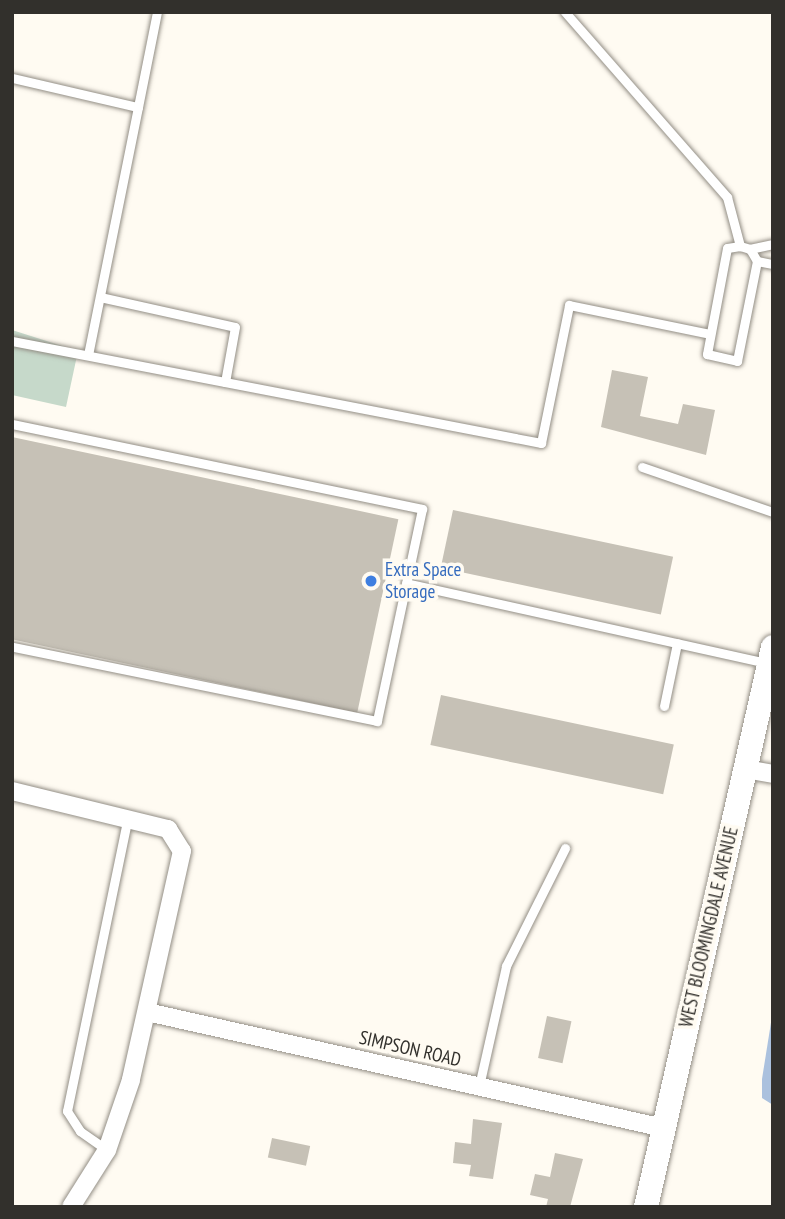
<!DOCTYPE html>
<style>
body{margin:0}
#map{position:relative;width:785px;height:1219px;overflow:hidden;background:#fffbf2;font-family:"PT Sans Narrow",sans-serif}
div>[style]{position:absolute}
.green>*{inset:0;background:#c6d9ca}
.water>*{inset:0;background:#abc1de}
.building>*{inset:0;background:#c6c1b6;transform-origin:0 0}
.roads{filter:drop-shadow(0 0 2px #938e85) drop-shadow(0 0 2px #938e85)}
.lane>*{height:9px;margin:-4.5px;padding:0 4.5px;transform-origin:4.5px;border-radius:4.5px;background:#fff}
.street>*{height:18px;margin:-9px;padding:0 9px;transform-origin:9px;border-radius:9px;background:#fff}
.secondary>*{height:24px;margin:-12px;padding:0 12px;transform-origin:12px;border-radius:12px;background:#fff}
.dots>*{width:19px;height:19px;translate:-50% -50%;box-sizing:border-box;border:4px solid #fffbf2;border-radius:50%}
span{translate:-50% -50%;white-space:nowrap;text-align:center;line-height:1.15;-webkit-text-stroke:7px #fffbf2;paint-order:stroke}
.shop-label{font-size:19px;color:#366cbe}
.left{translate:0 -50%;text-align:left}
.street-label{font-size:19px;color:#32302c}
.frame{position:absolute;inset:0;border:14px solid #32302c;pointer-events:none}
</style>
<div id="map">
<div class="green">
<i style="clip-path:polygon(12px 330px,78px 351px,66px 407px,12px 395px)"></i>
</div>
<div class="water">
<i style="clip-path:polygon(773px 1010px,773px 1105px,762px 1098px,762px 1079px)"></i>
</div>
<div class="building">
<i style="clip-path:polygon(612px 370px,648px 377px,640px 416px,678px 424px,683px 404px,715px 410px,706px 455px,601px 427px)"></i>
<i style="left:12px;top:437px;width:395px;height:198px;rotate:12deg"></i>
<i style="left:453px;top:510px;width:225px;height:59px;rotate:12deg"></i>
<i style="left:441px;top:695px;width:238px;height:51px;rotate:12deg"></i>
<i style="left:547px;top:1016px;width:25px;height:43px;rotate:12deg"></i>
<i style="clip-path:polygon(473px 1119px,502px 1123px,493px 1179px,469px 1176px,471px 1165px,453px 1163px,455px 1142px,471px 1144px)"></i>
<i style="left:272px;top:1138px;width:39px;height:20px;rotate:12deg"></i>
<i style="clip-path:polygon(555px 1153px,583px 1159px,570px 1207px,546px 1207px,548px 1199px,530px 1195px,535px 1174px,550px 1177px)"></i>
</div>
<div class="roads">
<div class="lane">
<i style="left:565px;top:12px;width:246px;rotate:48.8deg"></i>
<i style="left:727px;top:197px;width:51px;rotate:75.1deg"></i>
<i style="left:740px;top:246px;width:10px;rotate:17deg"></i>
<i style="left:12px;top:78px;width:129px;rotate:13deg"></i>
<i style="left:138px;top:107px;width:253px;rotate:101.4deg"></i>
<i style="left:138px;top:107px;width:97px;rotate:-78.7deg"></i>
<i style="left:773px;top:244px;width:24px;rotate:168deg"></i>
<i style="left:750px;top:249px;width:14px;rotate:60deg"></i>
<i style="left:757px;top:261px;width:16px;rotate:11deg"></i>
<i style="left:740px;top:246px;width:13px;rotate:171deg"></i>
<i style="left:727px;top:248px;width:108px;rotate:100.7deg"></i>
<i style="left:707px;top:354px;width:31px;rotate:13deg"></i>
<i style="left:737px;top:361px;width:102px;rotate:-78.7deg"></i>
<i style="left:100px;top:297px;width:138px;rotate:12.5deg"></i>
<i style="left:235px;top:327px;width:56px;rotate:100.3deg"></i>
<i style="left:12px;top:341px;width:539px;rotate:10.91deg"></i>
<i style="left:541px;top:443px;width:141px;rotate:-78.5deg"></i>
<i style="left:569px;top:305px;width:144px;rotate:11.6deg"></i>
<i style="left:12px;top:424px;width:419px;rotate:11.7deg"></i>
<i style="left:422px;top:509px;width:217px;rotate:102deg"></i>
<i style="left:377px;top:721px;width:372px;rotate:-168.5deg"></i>
<i style="left:642px;top:467px;width:139px;rotate:19deg"></i>
<i style="left:406px;top:583px;width:370px;rotate:12.5deg"></i>
<i style="left:664px;top:706px;width:64px;rotate:-78.3deg"></i>
<i style="left:479px;top:1086px;width:123px;rotate:-77.3deg"></i>
<i style="left:506px;top:966px;width:132px;rotate:-63.4deg"></i>
<i style="left:107px;top:1150px;width:33px;rotate:-145deg"></i>
<i style="left:80px;top:1131px;width:24px;rotate:-123deg"></i>
<i style="left:67px;top:1111px;width:300px;rotate:-78.3deg"></i>
</div>
<div class="street">
<i style="left:745px;top:769px;width:28px;rotate:10deg"></i>
<i style="left:12px;top:791px;width:161px;rotate:13.7deg"></i>
<i style="left:168px;top:829px;width:26px;rotate:58deg"></i>
<i style="left:182px;top:851px;width:235px;rotate:102.6deg"></i>
<i style="left:131px;top:1080px;width:74px;rotate:108.9deg"></i>
<i style="left:107px;top:1150px;width:67px;rotate:122.3deg"></i>
<i style="left:147px;top:1012px;width:530px;rotate:12.65deg"></i>
</div>
<div class="secondary">
<i style="left:646px;top:1207px;width:574px;rotate:-77.22deg"></i>
</div>
</div>
<div class="dots">
<i style="left:371px;top:581px;background:#3f7fe0"></i>
</div>
<div class="shop-label">
<span class="left" style="left:385px;top:581px">Extra Space<br>Storage</span>
</div>
<div class="street-label">
<span style="left:709px;top:927px;rotate:-77deg">WEST BLOOMINGDALE AVENUE</span>
<span style="left:410px;top:1049px;rotate:13deg">SIMPSON ROAD</span>
</div>
<div class="frame"></div>
</div>
